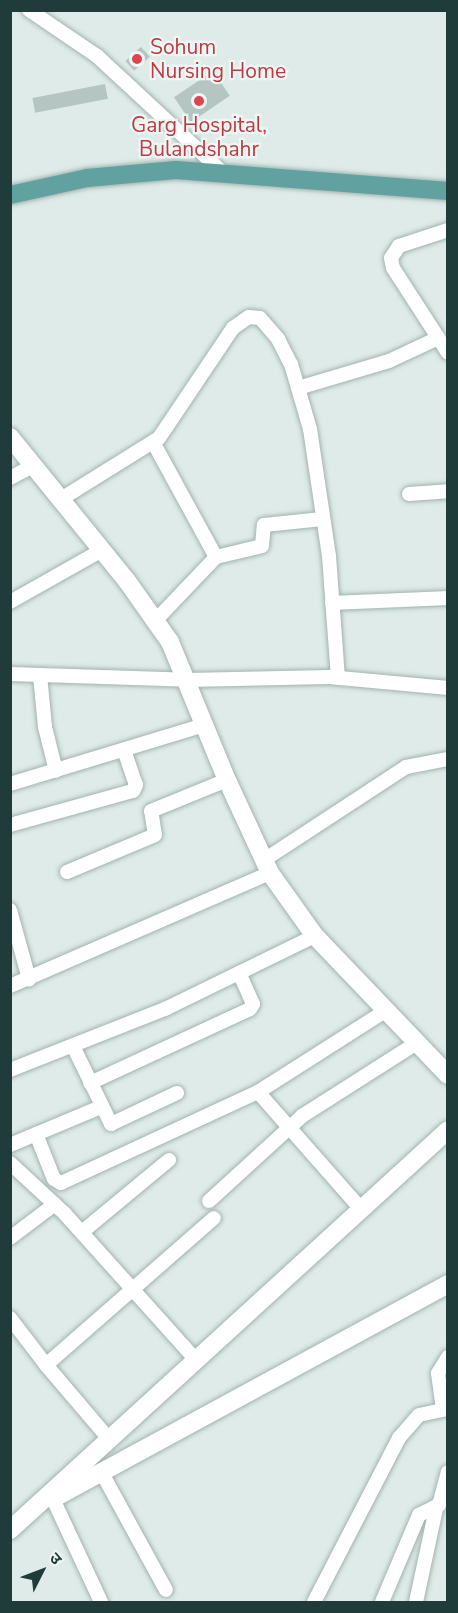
<!DOCTYPE html>
<meta charset="utf-8">
<style>
body{margin:0}
#map{position:relative;width:458px;height:1613px;overflow:hidden;background:#deebe8;font-family:"Nunito Sans","Noto Sans Devanagari",sans-serif}
div>[style]{position:absolute}
.building>*{inset:0;background:#b4c5c2;transform-origin:0 0}
.roads{filter:drop-shadow(0 0 2px #a1b3b0) drop-shadow(0 0 2px #a1b3b0)}
.street>*{height:14px;margin:-7px;padding:0 7px;transform-origin:7px;border-radius:7px;background:#fff}
.secondary>*{height:18px;margin:-9px;padding:0 9px;transform-origin:9px;border-radius:9px;background:#fff}
.primary>*{height:18px;margin:-9px;padding:0 9px;transform-origin:9px;border-radius:9px;background:#61a2a1}
.dots>*{width:16px;height:16px;translate:-50% -50%;box-sizing:border-box;border:3px solid #eff7f5;border-radius:50%}
span{translate:-50% -50%;white-space:nowrap;text-align:center;line-height:1.15;-webkit-text-stroke:4.5px #eff7f5;paint-order:stroke}
.health-label{font-size:21px;color:#be3a42}
.left{translate:0 -50%;text-align:left}
.frame{position:absolute;inset:0;border:12px solid #1f3b3a;pointer-events:none}
.north{position:absolute;left:12px;top:1541px;width:60px;height:60px;-webkit-text-stroke:4px #eff7f5;paint-order:stroke;rotate:48deg;font-size:16px;font-weight:700;line-height:24px;text-align:center;color:#1f3b3a}
.north::after{content:'';display:block;margin:auto;width:21px;height:27px;background:#1f3b3a;clip-path:polygon(50% 0,100% 100%,50% 72%,0 100%)}
</style>
<div id="map">
<div class="building">
<i style="left:141px;top:47px;width:13px;height:21px;rotate:48deg"></i>
<i style="left:213px;top:71px;width:30px;height:47px;rotate:56deg"></i>
<i style="left:105px;top:84px;width:15px;height:74px;rotate:79deg"></i>
</div>
<div class="roads">
<div class="street">
<i style="left:29px;top:10px;width:82px;rotate:34.1deg"></i>
<i style="left:97px;top:56px;width:169px;rotate:42.8deg"></i>
<i style="left:448px;top:230px;width:52px;rotate:161.9deg"></i>
<i style="left:399px;top:246px;width:14px;rotate:124deg"></i>
<i style="left:391px;top:258px;width:10px;rotate:79deg"></i>
<i style="left:393px;top:268px;width:101px;rotate:57.1deg"></i>
<i style="left:298px;top:388px;width:95px;rotate:-16.5deg"></i>
<i style="left:389px;top:361px;width:54px;rotate:-25.1deg"></i>
<i style="left:153px;top:442px;width:131px;rotate:61.3deg"></i>
<i style="left:10px;top:478px;width:26px;rotate:-28deg"></i>
<i style="left:409px;top:494px;width:39px;rotate:-4deg"></i>
<i style="left:61px;top:499px;width:115px;rotate:-31.9deg"></i>
<i style="left:159px;top:438px;width:133px;rotate:-56.1deg"></i>
<i style="left:233px;top:328px;width:19px;rotate:-35deg"></i>
<i style="left:249px;top:317px;width:11px;rotate:5deg"></i>
<i style="left:260px;top:318px;width:28px;rotate:49deg"></i>
<i style="left:278px;top:339px;width:28px;rotate:63deg"></i>
<i style="left:291px;top:364px;width:68px;rotate:73.7deg"></i>
<i style="left:310px;top:429px;width:128px;rotate:81.5deg"></i>
<i style="left:329px;top:556px;width:122px;rotate:85.8deg"></i>
<i style="left:10px;top:602px;width:106px;rotate:-29.5deg"></i>
<i style="left:332px;top:603px;width:116px;rotate:-2.5deg"></i>
<i style="left:156px;top:620px;width:87px;rotate:-46.4deg"></i>
<i style="left:216px;top:557px;width:47px;rotate:-13.4deg"></i>
<i style="left:262px;top:546px;width:21px;rotate:-85deg"></i>
<i style="left:264px;top:525px;width:59px;rotate:-5.8deg"></i>
<i style="left:10px;top:674px;width:177px;rotate:1.9deg"></i>
<i style="left:187px;top:680px;width:142px;rotate:-1.2deg"></i>
<i style="left:329px;top:677px;width:120px;rotate:5.3deg"></i>
<i style="left:40px;top:675px;width:52px;rotate:84.5deg"></i>
<i style="left:45px;top:727px;width:45px;rotate:76deg"></i>
<i style="left:10px;top:784px;width:203px;rotate:-16.9deg"></i>
<i style="left:10px;top:825px;width:128px;rotate:-15.5deg"></i>
<i style="left:133px;top:791px;width:7px;rotate:-63deg"></i>
<i style="left:136px;top:785px;width:37px;rotate:-109deg"></i>
<i style="left:264px;top:860px;width:170px;rotate:-33.2deg"></i>
<i style="left:406px;top:767px;width:43px;rotate:-10.8deg"></i>
<i style="left:67px;top:872px;width:95px;rotate:-22.8deg"></i>
<i style="left:155px;top:835px;width:24px;rotate:-99deg"></i>
<i style="left:151px;top:811px;width:82px;rotate:-22.2deg"></i>
<i style="left:10px;top:910px;width:72px;rotate:74.6deg"></i>
<i style="left:10px;top:986px;width:283px;rotate:-23.5deg"></i>
<i style="left:73px;top:1046px;width:87px;rotate:64deg"></i>
<i style="left:111px;top:1124px;width:73px;rotate:-25.2deg"></i>
<i style="left:10px;top:1070px;width:167px;rotate:-21.5deg"></i>
<i style="left:165px;top:1009px;width:167px;rotate:-26deg"></i>
<i style="left:90px;top:1083px;width:176px;rotate:-24.8deg"></i>
<i style="left:250px;top:1009px;width:6px;rotate:-59deg"></i>
<i style="left:253px;top:1004px;width:34px;rotate:-114deg"></i>
<i style="left:36px;top:1134px;width:48px;rotate:68.2deg"></i>
<i style="left:54px;top:1179px;width:8px;rotate:30deg"></i>
<i style="left:61px;top:1183px;width:217px;rotate:-24.8deg"></i>
<i style="left:10px;top:1145px;width:99px;rotate:-22.7deg"></i>
<i style="left:10px;top:1163px;width:75px;rotate:42.8deg"></i>
<i style="left:65px;top:1214px;width:193px;rotate:48.1deg"></i>
<i style="left:209px;top:1201px;width:126px;rotate:-42.4deg"></i>
<i style="left:302px;top:1116px;width:134px;rotate:-32.5deg"></i>
<i style="left:361px;top:1209px;width:156px;rotate:-131.4deg"></i>
<i style="left:258px;top:1092px;width:151px;rotate:-32.5deg"></i>
<i style="left:82px;top:1232px;width:113px;rotate:-39.6deg"></i>
<i style="left:10px;top:1238px;width:56px;rotate:-37.1deg"></i>
<i style="left:10px;top:1318px;width:59px;rotate:52.5deg"></i>
<i style="left:443px;top:1409px;width:36px;rotate:-98deg"></i>
<i style="left:438px;top:1373px;width:19px;rotate:-58deg"></i>
<i style="left:109px;top:1439px;width:97px;rotate:-130.4deg"></i>
<i style="left:46px;top:1365px;width:223px;rotate:-41.2deg"></i>
<i style="left:103px;top:1475px;width:131px;rotate:61.3deg"></i>
<i style="left:53px;top:1499px;width:114px;rotate:65deg"></i>
<i style="left:314px;top:1602px;width:185px;rotate:-62.6deg"></i>
<i style="left:399px;top:1438px;width:30px;rotate:-49deg"></i>
<i style="left:419px;top:1415px;width:30px;rotate:-12deg"></i>
<i style="left:382px;top:1602px;width:95px;rotate:-67deg"></i>
<i style="left:419px;top:1515px;width:22px;rotate:-27deg"></i>
<i style="left:439px;top:1505px;width:34px;rotate:-75deg"></i>
<i style="left:416px;top:1602px;width:95px;rotate:-77.9deg"></i>
</div>
<div class="secondary">
<i style="left:10px;top:437px;width:186px;rotate:50.9deg"></i>
<i style="left:127px;top:581px;width:75px;rotate:54.8deg"></i>
<i style="left:170px;top:642px;width:149px;rotate:67.6deg"></i>
<i style="left:227px;top:780px;width:102px;rotate:65.2deg"></i>
<i style="left:270px;top:873px;width:77px;rotate:54.5deg"></i>
<i style="left:315px;top:936px;width:192px;rotate:46.3deg"></i>
<i style="left:54px;top:1498px;width:448px;rotate:-28.5deg"></i>
<i style="left:10px;top:1530px;width:593px;rotate:-42.4deg"></i>
</div>
<div class="primary">
<i style="left:10px;top:195px;width:79px;rotate:-12.4deg"></i>
<i style="left:87px;top:178px;width:89px;rotate:-5.1deg"></i>
<i style="left:176px;top:170px;width:273px;rotate:4.4deg"></i>
</div>
</div>
<div class="dots">
<i style="left:137px;top:59px;background:#e0444e"></i>
<i style="left:199px;top:101px;background:#e0444e"></i>
</div>
<div class="health-label">
<span class="left" style="left:150px;top:59px">Sohum<br>Nursing Home</span>
<span style="left:199px;top:137px">Garg Hospital,<br>Bulandshahr</span>
</div>
<div class="frame"></div>
<div class="north">उ</div>
</div>
